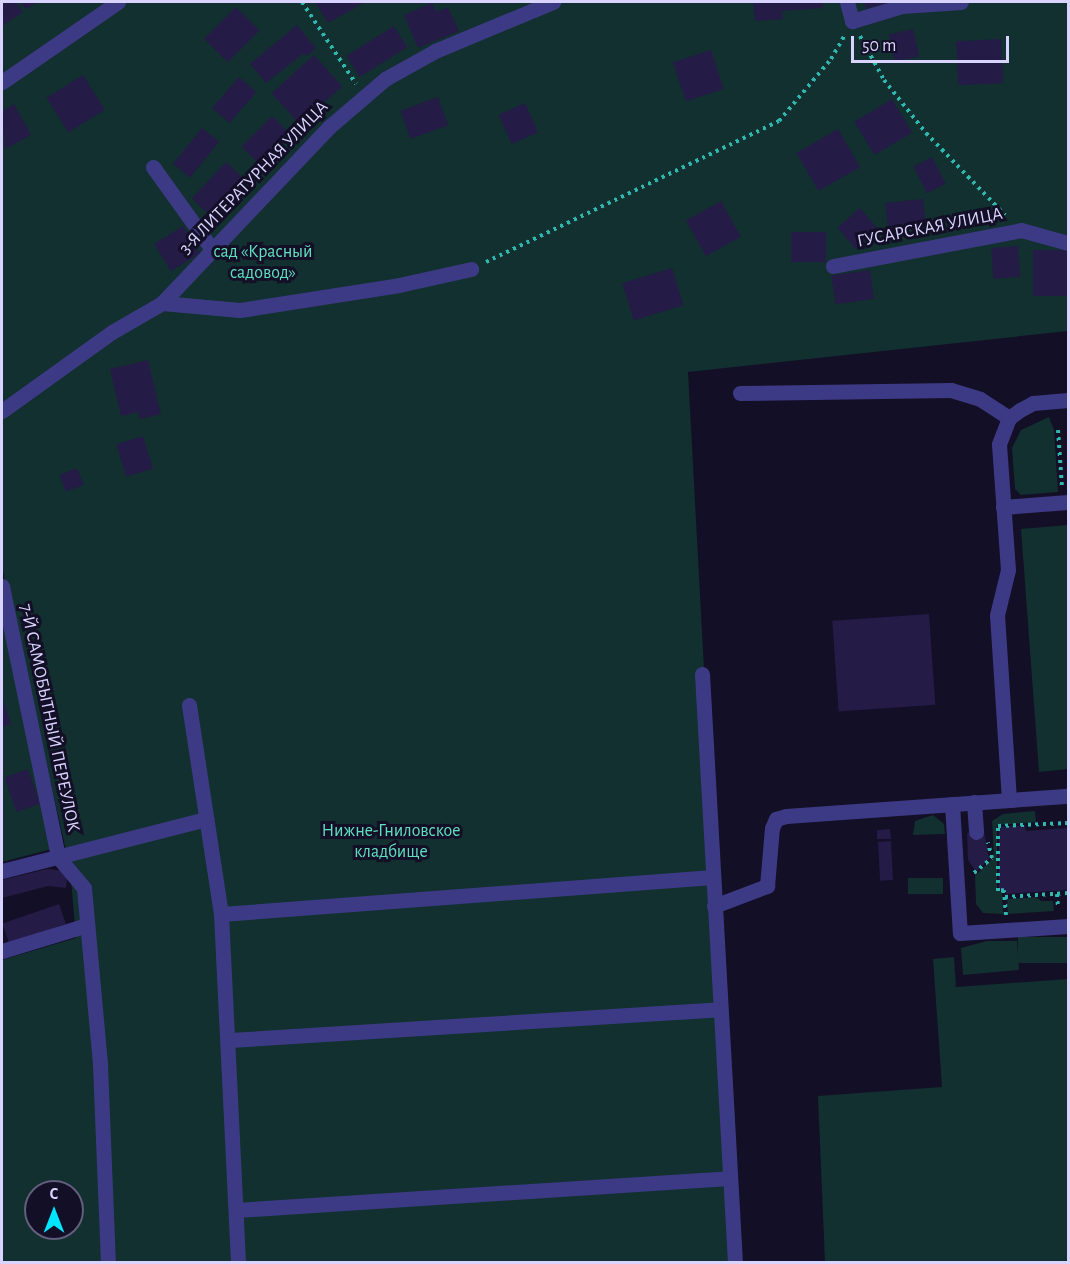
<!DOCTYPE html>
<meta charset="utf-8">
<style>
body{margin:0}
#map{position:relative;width:1070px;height:1264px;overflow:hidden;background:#130f26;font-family:"Alegreya Sans",sans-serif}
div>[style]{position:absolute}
.green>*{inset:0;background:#12302f;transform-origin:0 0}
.building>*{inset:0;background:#241b47;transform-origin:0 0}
.path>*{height:4px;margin-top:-2px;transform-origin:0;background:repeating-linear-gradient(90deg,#2fb8b0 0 3px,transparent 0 7.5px)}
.minor>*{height:15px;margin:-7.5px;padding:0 7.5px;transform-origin:7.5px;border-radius:7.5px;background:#3d3a85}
span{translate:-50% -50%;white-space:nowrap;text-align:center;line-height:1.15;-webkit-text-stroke:6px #130f26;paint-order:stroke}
.street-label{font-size:18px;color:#d9d4ff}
.park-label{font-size:18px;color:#5fe0c0}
.frame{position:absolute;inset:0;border:3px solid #d9d4ff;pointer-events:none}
.north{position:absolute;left:24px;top:1180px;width:60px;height:60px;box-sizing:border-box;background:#130f26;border:2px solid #625e7d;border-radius:50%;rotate:0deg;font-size:16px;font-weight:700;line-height:24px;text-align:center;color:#d9d4ff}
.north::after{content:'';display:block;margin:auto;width:21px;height:27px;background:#00e5ff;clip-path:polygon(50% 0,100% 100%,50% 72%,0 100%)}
.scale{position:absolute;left:851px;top:36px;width:158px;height:27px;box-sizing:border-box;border:3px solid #d9d4ff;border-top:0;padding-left:8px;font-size:18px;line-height:21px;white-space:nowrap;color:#d9d4ff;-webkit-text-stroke:4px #130f26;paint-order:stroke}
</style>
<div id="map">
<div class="green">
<i style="clip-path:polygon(evenodd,2px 2px,1068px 2px,1068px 331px,688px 372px,736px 1262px,2px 1262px,2px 960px,76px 938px,70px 868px,2px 567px,2px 2px,36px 1192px,72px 1192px,72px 1228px,36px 1228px,36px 1192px)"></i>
<i style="clip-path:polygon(1049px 417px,1054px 430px,1058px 492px,1021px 495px,1015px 489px,1012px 448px,1021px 430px)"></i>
<i style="clip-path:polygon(1068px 525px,1068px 769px,1039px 772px,1021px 529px)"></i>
<i style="clip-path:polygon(2px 607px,52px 849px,2px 862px)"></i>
<i style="clip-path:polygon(1035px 811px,1036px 822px,997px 825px,997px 891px,1002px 891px,1003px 914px,983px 913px,976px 904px,975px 876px,994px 857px,992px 821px,1003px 814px)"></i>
<i style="clip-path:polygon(933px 815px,944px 824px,945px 834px,913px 835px,915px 821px)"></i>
<i style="left:943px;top:878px;width:16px;height:35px;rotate:90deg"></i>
<i style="clip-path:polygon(1036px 897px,1041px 901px,1053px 901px,1054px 911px,1008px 914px,1007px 899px)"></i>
<i style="left:1068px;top:937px;width:26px;height:50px;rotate:90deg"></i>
<i style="clip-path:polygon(987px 941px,1017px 941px,1019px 970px,963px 975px,961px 948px)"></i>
<i style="clip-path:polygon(954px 957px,956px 987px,1068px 979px,1068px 1262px,825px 1262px,818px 1096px,942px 1087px,933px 959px)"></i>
</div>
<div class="building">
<i style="clip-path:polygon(2px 2px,16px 2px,23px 12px,2px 26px)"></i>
<i style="clip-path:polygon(20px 2px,38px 2px,26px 9px)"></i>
<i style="clip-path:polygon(315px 2px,365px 2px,328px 23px)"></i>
<i style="clip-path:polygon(753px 2px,822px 2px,823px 8px,782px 11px,783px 19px,755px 21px)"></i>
<i style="clip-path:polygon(864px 2px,891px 2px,866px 9px)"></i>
<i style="clip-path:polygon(432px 3px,436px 12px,448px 7px,459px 31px,418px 48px,404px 15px)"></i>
<i style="left:236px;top:7px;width:33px;height:45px;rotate:45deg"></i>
<i style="clip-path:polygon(297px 25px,316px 48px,307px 56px,304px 53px,266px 83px,250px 64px)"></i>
<i style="left:394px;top:26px;width:25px;height:56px;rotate:58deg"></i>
<i style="left:913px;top:29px;width:28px;height:25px;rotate:77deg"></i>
<i style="left:1001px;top:39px;width:44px;height:45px;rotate:87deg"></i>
<i style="left:711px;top:50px;width:41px;height:40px;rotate:72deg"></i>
<i style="left:314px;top:55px;width:42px;height:57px;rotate:48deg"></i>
<i style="left:83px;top:75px;width:41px;height:43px;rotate:58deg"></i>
<i style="left:239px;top:77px;width:23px;height:41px;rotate:41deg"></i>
<i style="left:438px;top:97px;width:30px;height:40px;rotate:70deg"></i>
<i style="left:892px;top:99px;width:39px;height:44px;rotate:59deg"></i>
<i style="left:525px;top:103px;width:32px;height:29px;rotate:66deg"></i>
<i style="clip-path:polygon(14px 104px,31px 135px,5px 149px,2px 111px)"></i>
<i style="left:272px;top:116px;width:27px;height:43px;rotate:45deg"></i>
<i style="left:202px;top:128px;width:22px;height:46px;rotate:39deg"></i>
<i style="left:838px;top:129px;width:44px;height:48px;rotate:60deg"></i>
<i style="left:932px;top:157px;width:30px;height:21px;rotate:63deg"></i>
<i style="left:226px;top:162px;width:25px;height:50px;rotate:43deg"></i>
<i style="left:923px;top:199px;width:27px;height:38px;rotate:84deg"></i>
<i style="left:721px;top:201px;width:41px;height:40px;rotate:61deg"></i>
<i style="left:860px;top:208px;width:28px;height:30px;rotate:49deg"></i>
<i style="left:183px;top:226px;width:32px;height:34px;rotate:58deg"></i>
<i style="left:791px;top:232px;width:35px;height:30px"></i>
<i style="left:1018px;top:246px;width:31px;height:27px;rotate:86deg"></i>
<i style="left:1068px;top:250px;width:46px;height:35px;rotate:90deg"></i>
<i style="left:672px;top:268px;width:39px;height:52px;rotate:73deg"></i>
<i style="left:870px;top:270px;width:29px;height:39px;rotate:82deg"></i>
<i style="clip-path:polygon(148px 360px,161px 414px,140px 419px,138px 412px,121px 416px,110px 369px)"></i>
<i style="left:143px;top:436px;width:34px;height:28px;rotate:73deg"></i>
<i style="left:77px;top:468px;width:18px;height:19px;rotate:68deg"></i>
<i style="left:929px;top:614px;width:91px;height:97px;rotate:86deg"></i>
<i style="clip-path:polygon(2px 697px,11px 724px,2px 727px)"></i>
<i style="left:28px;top:769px;width:37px;height:25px;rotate:71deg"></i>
<i style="clip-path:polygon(1025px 825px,1026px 831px,1068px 828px,1068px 890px,1006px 894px,1005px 890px,999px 890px,999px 827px)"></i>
<i style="clip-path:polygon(890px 829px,891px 839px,877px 839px,877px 830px)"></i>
<i style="clip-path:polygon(984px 831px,989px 859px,976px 872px,968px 860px,967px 833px)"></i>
<i style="left:891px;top:841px;width:39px;height:13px;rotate:87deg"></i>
<i style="clip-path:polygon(47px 869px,68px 871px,66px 888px,48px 886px,2px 898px,2px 880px)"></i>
<i style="left:59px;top:904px;width:21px;height:60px;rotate:71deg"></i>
</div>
<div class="path">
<i style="left:302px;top:2px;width:98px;rotate:56.6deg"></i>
<i style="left:860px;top:36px;width:50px;rotate:61.4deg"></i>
<i style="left:884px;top:80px;width:68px;rotate:51.6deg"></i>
<i style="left:926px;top:133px;width:114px;rotate:46.1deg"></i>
<i style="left:486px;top:262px;width:325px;rotate:-25.7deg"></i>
<i style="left:779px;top:121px;width:81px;rotate:-50deg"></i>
<i style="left:831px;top:59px;width:28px;rotate:-60deg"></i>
<i style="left:1058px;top:430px;width:57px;rotate:86deg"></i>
<i style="left:974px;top:873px;width:23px;rotate:-40deg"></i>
<i style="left:992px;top:858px;width:16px;rotate:-105deg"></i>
<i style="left:1057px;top:894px;width:15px;rotate:86deg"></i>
<i style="left:1005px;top:897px;width:63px;rotate:-3.6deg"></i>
<i style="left:1006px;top:915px;width:25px;rotate:-95deg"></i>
<i style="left:1004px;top:890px;width:6px;rotate:171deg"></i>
<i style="left:998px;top:891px;width:65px;rotate:-90deg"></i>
<i style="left:998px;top:826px;width:70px;rotate:-2.5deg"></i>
</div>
<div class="minor">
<i style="left:847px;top:2px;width:20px;rotate:75deg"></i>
<i style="left:852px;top:21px;width:52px;rotate:-16.7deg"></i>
<i style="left:902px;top:6px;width:59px;rotate:-3.9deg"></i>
<i style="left:2px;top:82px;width:141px;rotate:-34.6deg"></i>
<i style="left:153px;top:167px;width:101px;rotate:54.3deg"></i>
<i style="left:833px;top:266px;width:191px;rotate:-10.8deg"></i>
<i style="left:1021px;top:230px;width:49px;rotate:15.5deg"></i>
<i style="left:162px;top:303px;width:78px;rotate:5.1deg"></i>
<i style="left:240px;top:310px;width:161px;rotate:-8.9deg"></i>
<i style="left:399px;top:285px;width:74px;rotate:-12.5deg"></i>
<i style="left:740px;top:393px;width:211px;rotate:-0.8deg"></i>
<i style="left:951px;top:390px;width:30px;rotate:17deg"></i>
<i style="left:980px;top:399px;width:35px;rotate:33deg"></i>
<i style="left:2px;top:411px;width:135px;rotate:-35.7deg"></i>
<i style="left:112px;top:332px;width:58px;rotate:-30.1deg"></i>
<i style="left:162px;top:303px;width:243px;rotate:-46.5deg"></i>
<i style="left:329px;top:127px;width:74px;rotate:-40.6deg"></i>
<i style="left:385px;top:79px;width:57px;rotate:-29.2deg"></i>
<i style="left:435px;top:51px;width:128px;rotate:-22.6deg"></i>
<i style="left:1003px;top:507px;width:65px;rotate:-4.4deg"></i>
<i style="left:2px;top:586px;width:277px;rotate:78.3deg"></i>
<i style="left:58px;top:857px;width:40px;rotate:50deg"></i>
<i style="left:84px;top:888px;width:178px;rotate:84.8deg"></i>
<i style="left:100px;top:1065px;width:197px;rotate:87.7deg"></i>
<i style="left:702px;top:674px;width:589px;rotate:86.79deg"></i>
<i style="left:189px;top:705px;width:211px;rotate:81.3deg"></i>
<i style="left:221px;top:914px;width:348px;rotate:87.2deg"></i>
<i style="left:1009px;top:800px;width:185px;rotate:-93.7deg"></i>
<i style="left:997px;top:615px;width:46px;rotate:-76.3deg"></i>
<i style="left:1008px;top:570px;width:126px;rotate:-94.1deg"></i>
<i style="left:999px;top:444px;width:28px;rotate:-69deg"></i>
<i style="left:1009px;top:418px;width:14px;rotate:-36deg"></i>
<i style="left:1020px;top:410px;width:15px;rotate:-28deg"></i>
<i style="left:1033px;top:403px;width:35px;rotate:-5deg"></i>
<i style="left:974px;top:802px;width:30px;rotate:86deg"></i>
<i style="left:952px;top:804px;width:129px;rotate:86.5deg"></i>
<i style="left:960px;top:933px;width:108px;rotate:-3.7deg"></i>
<i style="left:2px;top:871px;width:211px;rotate:-14.3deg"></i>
<i style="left:714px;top:906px;width:57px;rotate:-20.7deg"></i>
<i style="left:767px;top:886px;width:58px;rotate:-85.1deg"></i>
<i style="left:772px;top:828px;width:10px;rotate:-66deg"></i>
<i style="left:776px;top:819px;width:10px;rotate:-17deg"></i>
<i style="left:786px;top:816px;width:283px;rotate:-4.1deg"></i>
<i style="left:221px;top:914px;width:493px;rotate:-4.3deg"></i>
<i style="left:2px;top:951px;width:89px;rotate:-17deg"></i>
<i style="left:230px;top:1040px;width:491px;rotate:-3.6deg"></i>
<i style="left:236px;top:1210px;width:494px;rotate:-3.7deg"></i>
</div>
<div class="street-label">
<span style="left:254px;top:178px;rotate:-46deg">3-Я ЛИТЕРАТУРНАЯ УЛИЦА</span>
<span style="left:930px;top:228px;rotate:-11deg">ГУСАРСКАЯ УЛИЦА</span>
<span style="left:49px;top:718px;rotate:78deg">7-Й САМОБЫТНЫЙ ПЕРЕУЛОК</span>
</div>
<div class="park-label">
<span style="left:263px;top:263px">сад «Красный<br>садовод»</span>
<span style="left:391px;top:842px">Нижне-Гниловское<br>кладбище</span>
</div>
<div class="frame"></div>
<div class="north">С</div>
<div class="scale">50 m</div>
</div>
